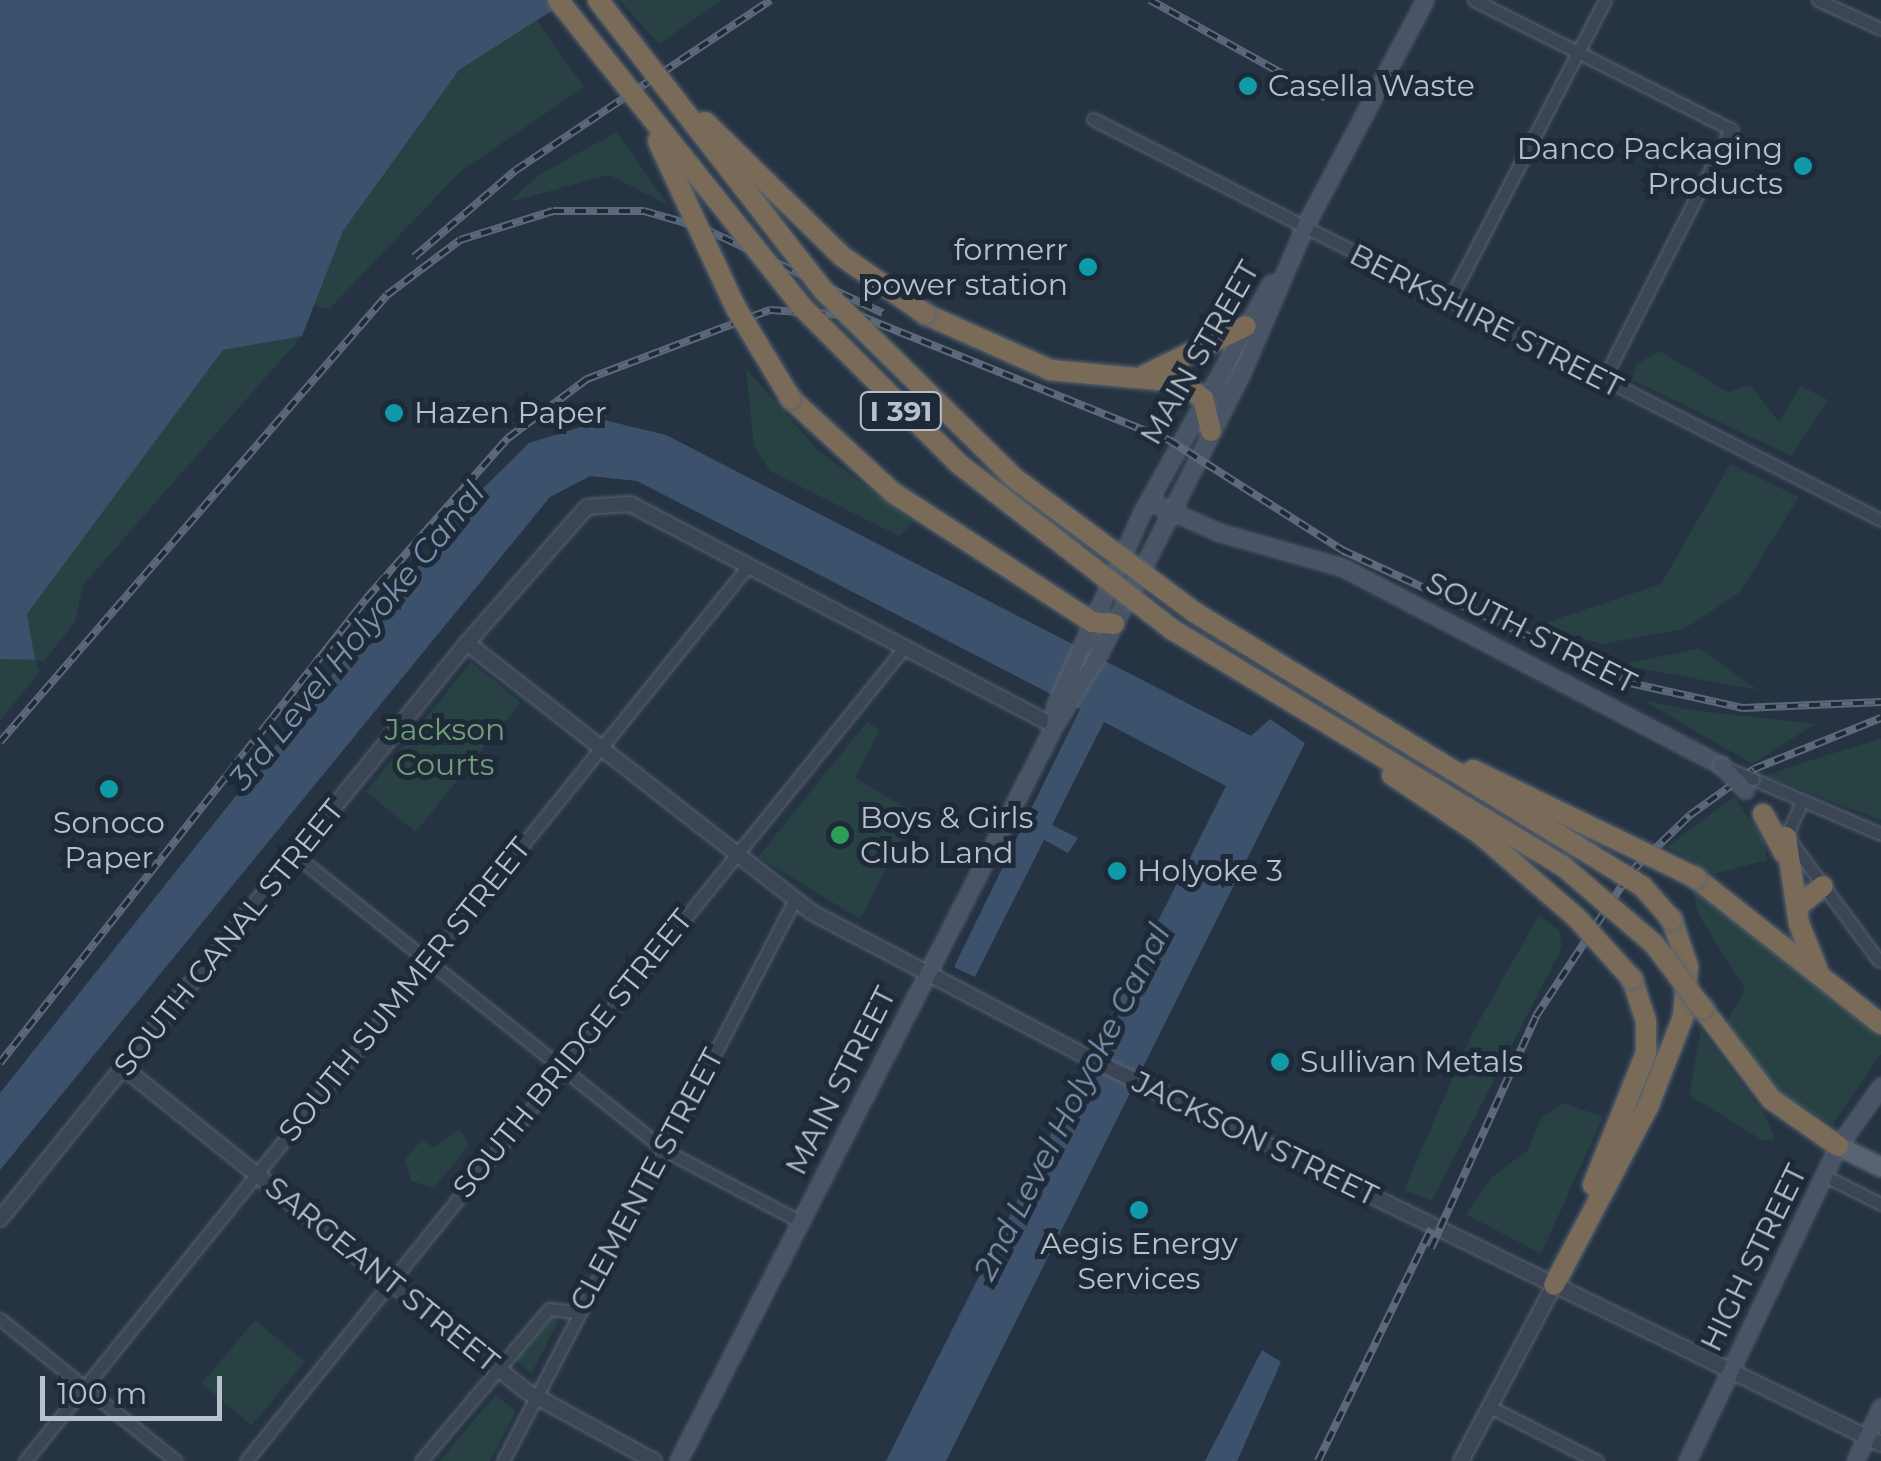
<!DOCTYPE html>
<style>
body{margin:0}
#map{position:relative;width:1881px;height:1461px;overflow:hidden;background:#263343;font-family:Montserrat,sans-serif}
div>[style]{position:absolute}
.green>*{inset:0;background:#284244;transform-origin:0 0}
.water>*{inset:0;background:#3c526c}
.roads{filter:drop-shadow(0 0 2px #596370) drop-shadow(0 0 2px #596370)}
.minor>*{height:11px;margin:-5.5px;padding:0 5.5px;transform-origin:5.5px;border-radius:5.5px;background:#3b4553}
.tertiary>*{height:14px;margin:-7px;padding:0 7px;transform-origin:7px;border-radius:7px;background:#3b4553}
.secondary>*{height:15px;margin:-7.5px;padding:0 7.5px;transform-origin:7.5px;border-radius:7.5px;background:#495466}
.primary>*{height:18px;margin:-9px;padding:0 9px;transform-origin:9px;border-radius:9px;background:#596472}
.motorway>*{height:20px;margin:-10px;padding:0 10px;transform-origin:10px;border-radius:10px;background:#796b58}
.rail>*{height:8px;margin-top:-4px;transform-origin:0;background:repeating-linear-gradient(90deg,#1f2a38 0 11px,#5d697a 0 22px);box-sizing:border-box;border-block:2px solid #5d697a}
.bridges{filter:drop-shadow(0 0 2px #596370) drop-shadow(0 0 2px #596370)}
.minor-bridge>*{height:11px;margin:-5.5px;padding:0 5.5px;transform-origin:5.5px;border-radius:5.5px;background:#3b4553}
.secondary-bridge>*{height:15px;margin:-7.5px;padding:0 7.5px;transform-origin:7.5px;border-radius:7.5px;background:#495466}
.motorway-bridge>*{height:20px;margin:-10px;padding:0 10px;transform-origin:10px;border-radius:10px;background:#796b58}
.dots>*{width:28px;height:28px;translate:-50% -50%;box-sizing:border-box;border:5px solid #1f2a38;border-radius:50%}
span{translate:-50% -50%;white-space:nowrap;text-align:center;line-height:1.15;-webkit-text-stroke:10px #1f2a38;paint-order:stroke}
.shield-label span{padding:2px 8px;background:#1f2a38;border:2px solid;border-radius:8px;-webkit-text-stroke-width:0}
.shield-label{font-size:28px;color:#b8c0cc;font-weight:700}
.poi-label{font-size:30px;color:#b8c0cc}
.left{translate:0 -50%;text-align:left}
.right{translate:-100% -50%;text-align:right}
.street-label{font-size:30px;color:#b8c0cc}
.park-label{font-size:30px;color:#6f9e78}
.water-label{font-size:32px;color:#7892af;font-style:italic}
.scale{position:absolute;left:40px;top:1376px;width:182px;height:45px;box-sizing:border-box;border:5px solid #b8c0cc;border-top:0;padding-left:12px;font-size:30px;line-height:35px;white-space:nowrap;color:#b8c0cc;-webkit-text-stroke:8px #1f2a38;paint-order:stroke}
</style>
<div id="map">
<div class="green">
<i style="clip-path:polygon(619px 0,722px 0,659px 44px)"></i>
<i style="clip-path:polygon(537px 21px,584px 87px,461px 171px,329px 309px,314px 306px,343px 231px,459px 70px)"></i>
<i style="clip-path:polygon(617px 132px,668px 205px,609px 175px,509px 202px,540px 174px)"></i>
<i style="clip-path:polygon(302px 336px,83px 585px,75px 622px,44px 661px,36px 660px,40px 672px,0 720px,0 659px,35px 660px,27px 614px,223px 350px)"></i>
<i style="clip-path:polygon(1659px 351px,1728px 392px,1750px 385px,1779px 422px,1801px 386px,1828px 400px,1791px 456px,1632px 380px,1637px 364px)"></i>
<i style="clip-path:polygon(746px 369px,817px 449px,913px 522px,899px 536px,770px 471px,754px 446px)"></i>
<i style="clip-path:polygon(1730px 464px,1799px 497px,1740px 592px,1684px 629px,1602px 644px,1539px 625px,1661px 584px)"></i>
<i style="clip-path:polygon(1699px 648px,1758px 690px,1620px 665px,1649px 659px)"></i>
<i style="left:471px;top:662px;width:64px;height:167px;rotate:39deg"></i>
<i style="clip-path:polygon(1643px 700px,1685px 709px,1815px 724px,1752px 764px)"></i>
<i style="clip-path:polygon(867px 722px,880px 730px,855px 778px,915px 813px,860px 919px,758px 857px)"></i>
<i style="clip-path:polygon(1881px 739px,1881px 820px,1765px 776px,1818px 758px)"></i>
<i style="clip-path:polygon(1734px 797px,1764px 840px,1767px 860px,1714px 874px,1667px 847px)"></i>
<i style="clip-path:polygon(1692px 887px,1881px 1039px,1881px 1054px,1832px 1125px,1773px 1088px,1724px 1028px,1745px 989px,1698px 914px)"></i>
<i style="clip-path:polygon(1539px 915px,1559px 930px,1562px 947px,1432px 1201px,1404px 1190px,1473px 1032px)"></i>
<i style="clip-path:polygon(1701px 1030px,1765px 1115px,1775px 1139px,1762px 1140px,1689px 1095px)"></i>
<i style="clip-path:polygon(1564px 1103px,1603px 1117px,1541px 1254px,1466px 1214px,1493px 1176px,1527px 1151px,1542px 1117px)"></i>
<i style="clip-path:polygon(460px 1129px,469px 1145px,434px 1188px,411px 1181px,405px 1159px,423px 1139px,433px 1148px)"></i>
<i style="clip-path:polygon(556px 1314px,558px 1322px,531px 1374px,515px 1359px)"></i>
<i style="left:255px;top:1320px;width:65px;height:83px;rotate:40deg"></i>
<i style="clip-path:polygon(495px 1395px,516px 1411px,490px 1461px,440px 1461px)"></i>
</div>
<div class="water">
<i style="clip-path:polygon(0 0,569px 0,459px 70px,343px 231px,302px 336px,223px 350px,27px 614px,35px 660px,0 659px)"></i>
<i style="clip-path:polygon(604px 420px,666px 435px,1251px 736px,1270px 719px,1305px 743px,946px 1461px,886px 1461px,1226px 786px,1104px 722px,1052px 825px,1078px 838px,1068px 853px,1044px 840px,975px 977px,954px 967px,1080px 709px,637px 481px,590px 476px,550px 497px,0 1170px,0 1093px,469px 502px,529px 443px)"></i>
<i style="clip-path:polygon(1262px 1350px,1281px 1362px,1237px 1461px,1205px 1461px)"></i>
</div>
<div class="roads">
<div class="minor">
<i style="left:1474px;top:0;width:288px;rotate:26.7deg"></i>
<i style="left:1731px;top:129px;width:282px;rotate:117deg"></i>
<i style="left:1818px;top:0;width:69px;rotate:24.7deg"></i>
<i style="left:1093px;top:119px;width:884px;rotate:26.97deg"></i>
<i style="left:1449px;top:301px;width:339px;rotate:-62.6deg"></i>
<i style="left:1753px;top:779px;width:139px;rotate:23.3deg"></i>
<i style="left:1786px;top:837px;width:39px;rotate:-66deg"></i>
<i style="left:1788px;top:838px;width:153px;rotate:53.5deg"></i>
<i style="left:295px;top:855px;width:472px;rotate:38.6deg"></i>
<i style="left:664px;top:1150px;width:155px;rotate:27.7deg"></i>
<i style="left:1823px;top:1175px;width:65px;rotate:26.6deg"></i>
<i style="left:0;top:1319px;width:226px;rotate:38.9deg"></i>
<i style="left:1490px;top:1407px;width:120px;rotate:26.8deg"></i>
<i style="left:25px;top:1461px;width:1151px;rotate:-51.07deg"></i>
<i style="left:246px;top:1461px;width:1045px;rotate:-51.02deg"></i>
<i style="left:421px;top:1461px;width:199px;rotate:-49.9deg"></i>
<i style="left:549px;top:1309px;width:28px;rotate:6deg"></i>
<i style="left:503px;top:1461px;width:631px;rotate:-62.54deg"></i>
</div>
<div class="tertiary">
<i style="left:467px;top:643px;width:437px;rotate:38deg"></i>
<i style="left:811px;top:912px;width:310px;rotate:27.7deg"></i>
<i style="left:1085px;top:1056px;width:886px;rotate:25.99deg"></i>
<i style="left:124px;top:1068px;width:516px;rotate:38.78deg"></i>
<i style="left:526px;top:1391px;width:146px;rotate:28.7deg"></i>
<i style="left:0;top:1219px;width:742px;rotate:-50.97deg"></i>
<i style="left:467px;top:643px;width:181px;rotate:-48.6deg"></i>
<i style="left:587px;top:507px;width:43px;rotate:-4deg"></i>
<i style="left:630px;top:504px;width:479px;rotate:27.6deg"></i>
<i style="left:1461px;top:1461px;width:199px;rotate:-62.1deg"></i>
</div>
<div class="secondary">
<i style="left:1301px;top:233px;width:264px;rotate:-62deg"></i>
<i style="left:1149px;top:501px;width:76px;rotate:24.2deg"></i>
<i style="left:1218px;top:532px;width:129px;rotate:15.8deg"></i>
<i style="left:1342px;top:567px;width:428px;rotate:27.6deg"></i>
<i style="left:1054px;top:726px;width:21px;rotate:-87deg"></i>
<i style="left:1055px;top:705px;width:212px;rotate:-65.7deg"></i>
<i style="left:1142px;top:512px;width:263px;rotate:-60.6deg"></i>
<i style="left:678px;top:1461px;width:826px;rotate:-62.91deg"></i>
<i style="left:1054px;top:726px;width:87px;rotate:-58.1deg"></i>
<i style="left:1100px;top:652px;width:314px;rotate:-63.1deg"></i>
<i style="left:1242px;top:372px;width:157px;rotate:-66.7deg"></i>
<i style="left:1687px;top:1461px;width:349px;rotate:-64.4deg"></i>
<i style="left:1838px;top:1146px;width:74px;rotate:-54.4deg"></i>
<i style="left:1855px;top:1461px;width:60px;rotate:-64.3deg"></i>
</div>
<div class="primary">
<i style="left:1838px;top:1146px;width:48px;rotate:26deg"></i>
</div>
<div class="motorway">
<i style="left:925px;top:314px;width:137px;rotate:24.1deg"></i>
<i style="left:1050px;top:370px;width:131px;rotate:5.3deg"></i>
<i style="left:1180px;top:382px;width:29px;rotate:36deg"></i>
<i style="left:1203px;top:399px;width:33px;rotate:76deg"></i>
<i style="left:1145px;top:375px;width:112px;rotate:-25.9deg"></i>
<i style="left:791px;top:399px;width:137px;rotate:42.6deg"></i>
<i style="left:892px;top:492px;width:239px;rotate:33deg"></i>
<i style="left:1092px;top:622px;width:22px;rotate:5deg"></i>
<i style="left:1763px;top:814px;width:44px;rotate:61.7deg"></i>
<i style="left:1786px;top:837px;width:88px;rotate:81.5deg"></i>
<i style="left:1799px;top:924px;width:48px;rotate:67.8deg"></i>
<i style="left:1696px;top:878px;width:236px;rotate:38.3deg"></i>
<i style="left:1797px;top:907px;width:33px;rotate:-39deg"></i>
<i style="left:1703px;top:1009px;width:113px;rotate:52.9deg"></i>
<i style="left:1771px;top:1099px;width:82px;rotate:35deg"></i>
<i style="left:1593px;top:1185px;width:142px;rotate:-68.1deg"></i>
<i style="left:1646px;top:1053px;width:32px;rotate:-90deg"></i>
<i style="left:1646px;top:1021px;width:44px;rotate:-108.4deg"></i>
<i style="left:1554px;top:1285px;width:201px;rotate:-62.2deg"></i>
<i style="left:1648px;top:1107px;width:97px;rotate:-68.7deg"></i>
<i style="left:1683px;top:1017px;width:50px;rotate:-84.3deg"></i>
<i style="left:1688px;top:967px;width:50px;rotate:-108.8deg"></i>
</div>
</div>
<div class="rail">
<i style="left:1150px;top:0;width:201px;rotate:29.1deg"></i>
<i style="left:414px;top:257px;width:134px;rotate:-40.5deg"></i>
<i style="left:516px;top:170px;width:306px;rotate:-33.7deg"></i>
<i style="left:0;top:742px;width:591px;rotate:-49.11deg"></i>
<i style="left:387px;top:295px;width:91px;rotate:-37deg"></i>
<i style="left:460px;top:240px;width:97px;rotate:-17.3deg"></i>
<i style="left:553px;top:211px;width:91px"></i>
<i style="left:644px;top:211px;width:61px;rotate:16.1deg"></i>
<i style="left:703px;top:228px;width:199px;rotate:25.3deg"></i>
<i style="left:0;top:1063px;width:591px;rotate:-51.73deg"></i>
<i style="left:366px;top:599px;width:215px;rotate:-48.6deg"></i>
<i style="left:508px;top:438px;width:99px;rotate:-36.8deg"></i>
<i style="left:587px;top:379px;width:196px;rotate:-20.7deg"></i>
<i style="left:770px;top:310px;width:90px;rotate:3.8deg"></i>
<i style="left:860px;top:316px;width:333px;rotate:21.9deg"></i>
<i style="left:1169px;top:440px;width:205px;rotate:32.4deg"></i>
<i style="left:1342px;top:550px;width:317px;rotate:24.8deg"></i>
<i style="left:1630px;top:683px;width:116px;rotate:12.5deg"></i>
<i style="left:1743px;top:708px;width:138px;rotate:-2.5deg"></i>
<i style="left:1431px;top:1248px;width:255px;rotate:-65.6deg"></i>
<i style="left:1536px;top:1016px;width:173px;rotate:-56.6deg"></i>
<i style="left:1631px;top:872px;width:82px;rotate:-44deg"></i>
<i style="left:1690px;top:815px;width:79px;rotate:-35.7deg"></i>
<i style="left:1754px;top:769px;width:137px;rotate:-21.9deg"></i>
<i style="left:1318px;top:1461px;width:258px;rotate:-64deg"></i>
</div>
<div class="bridges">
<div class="minor-bridge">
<i style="left:1729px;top:769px;width:26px;rotate:23deg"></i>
</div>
<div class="secondary-bridge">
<i style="left:1721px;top:765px;width:35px;rotate:46deg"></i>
</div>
<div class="motorway-bridge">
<i style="left:558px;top:0;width:391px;rotate:51.5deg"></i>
<i style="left:801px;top:306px;width:223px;rotate:45deg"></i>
<i style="left:959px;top:464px;width:271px;rotate:37.8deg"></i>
<i style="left:1173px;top:630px;width:456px;rotate:31.2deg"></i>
<i style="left:1563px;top:866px;width:120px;rotate:40.6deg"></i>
<i style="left:1654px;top:944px;width:81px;rotate:53deg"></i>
<i style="left:598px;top:0;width:367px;rotate:52.2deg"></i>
<i style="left:823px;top:290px;width:267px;rotate:44.5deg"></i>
<i style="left:1013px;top:477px;width:226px;rotate:36.7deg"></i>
<i style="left:1194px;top:612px;width:525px;rotate:31.45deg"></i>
<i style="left:1642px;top:886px;width:45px;rotate:48.6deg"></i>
<i style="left:705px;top:122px;width:193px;rotate:44.4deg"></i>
<i style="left:843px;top:257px;width:100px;rotate:34.8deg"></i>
<i style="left:658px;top:141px;width:184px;rotate:65deg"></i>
<i style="left:736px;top:308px;width:106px;rotate:58.9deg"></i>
<i style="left:1473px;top:770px;width:248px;rotate:25.8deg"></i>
<i style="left:1392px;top:775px;width:106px;rotate:33.8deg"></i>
<i style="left:1480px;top:834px;width:128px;rotate:40.9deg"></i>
<i style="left:1577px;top:918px;width:82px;rotate:48deg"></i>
</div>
</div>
<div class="dots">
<i style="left:1248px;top:86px;background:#0f9aa8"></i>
<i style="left:1803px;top:166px;background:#0f9aa8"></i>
<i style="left:1088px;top:267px;background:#0f9aa8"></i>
<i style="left:394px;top:413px;background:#0f9aa8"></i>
<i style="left:109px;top:789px;background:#0f9aa8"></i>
<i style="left:840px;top:835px;background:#2e9e5b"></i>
<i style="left:1117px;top:871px;background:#0f9aa8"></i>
<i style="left:1280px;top:1062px;background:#0f9aa8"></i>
<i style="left:1139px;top:1210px;background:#0f9aa8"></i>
</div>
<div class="shield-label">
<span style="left:901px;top:411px">I 391</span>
</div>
<div class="poi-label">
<span class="left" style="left:1268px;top:86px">Casella Waste</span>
<span class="right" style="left:1783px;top:166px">Danco Packaging<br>Products</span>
<span class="right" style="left:1068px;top:267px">formerr<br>power station</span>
<span class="left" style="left:414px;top:413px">Hazen Paper</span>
<span class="left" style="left:860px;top:835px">Boys &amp; Girls<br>Club Land</span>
<span style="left:109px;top:840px">Sonoco<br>Paper</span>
<span class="left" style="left:1137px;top:871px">Holyoke 3</span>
<span class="left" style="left:1300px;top:1062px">Sullivan Metals</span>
<span style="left:1139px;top:1261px">Aegis Energy<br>Services</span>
</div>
<div class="street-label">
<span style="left:1486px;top:321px;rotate:27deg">BERKSHIRE STREET</span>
<span style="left:1200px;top:353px;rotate:-60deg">MAIN STREET</span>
<span style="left:1531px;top:633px;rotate:27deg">SOUTH STREET</span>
<span style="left:229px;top:938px;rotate:-51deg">SOUTH CANAL STREET</span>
<span style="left:405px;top:990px;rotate:-51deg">SOUTH SUMMER STREET</span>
<span style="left:573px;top:1054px;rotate:-51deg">SOUTH BRIDGE STREET</span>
<span style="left:841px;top:1081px;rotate:-63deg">MAIN STREET</span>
<span style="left:1255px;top:1139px;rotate:26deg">JACKSON STREET</span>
<span style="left:647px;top:1180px;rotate:-62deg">CLEMENTE STREET</span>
<span style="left:1754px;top:1258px;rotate:-64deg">HIGH STREET</span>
<span style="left:382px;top:1275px;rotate:39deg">SARGEANT STREET</span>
</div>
<div class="park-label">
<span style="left:445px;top:747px">Jackson<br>Courts</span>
</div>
<div class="water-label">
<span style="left:357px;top:636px;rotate:-51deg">3rd Level Holyoke Canal</span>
<span style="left:1072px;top:1102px;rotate:-63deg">2nd Level Holyoke Canal</span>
</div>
<div class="scale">100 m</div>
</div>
